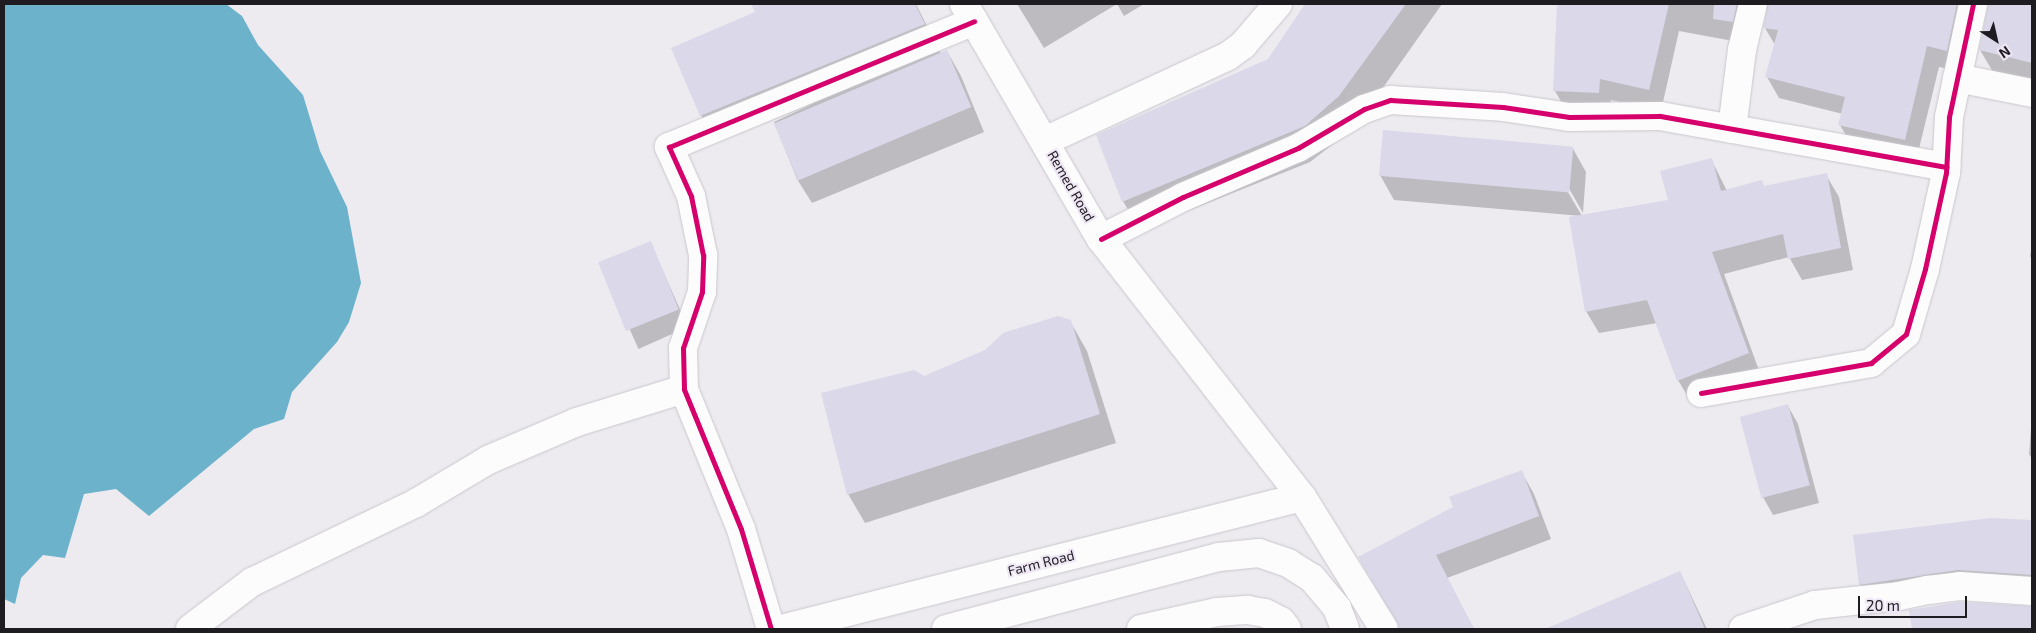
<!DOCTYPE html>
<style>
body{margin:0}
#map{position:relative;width:2036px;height:633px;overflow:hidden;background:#edeaf0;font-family:"Exo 2",sans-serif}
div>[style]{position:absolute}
.water>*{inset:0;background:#6cb2ca}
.shadow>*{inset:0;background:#0003;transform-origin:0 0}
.building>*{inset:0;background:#dad8e9;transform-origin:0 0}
.roads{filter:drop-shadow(0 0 1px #cac7cc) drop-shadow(0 0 1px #cac7cc)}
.street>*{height:28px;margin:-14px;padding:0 14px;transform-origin:14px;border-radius:14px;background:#fcfcfd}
.secondary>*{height:28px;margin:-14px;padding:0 14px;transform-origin:14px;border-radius:14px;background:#fcfcfd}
.cycleway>*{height:5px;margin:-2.5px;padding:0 2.5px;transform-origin:2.5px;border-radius:2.5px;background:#d6006c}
span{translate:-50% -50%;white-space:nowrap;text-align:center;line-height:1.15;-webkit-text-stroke:4px #eee6f4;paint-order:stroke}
.street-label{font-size:14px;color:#1f1c21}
.frame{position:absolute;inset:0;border:5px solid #1f1c21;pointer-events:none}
.north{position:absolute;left:1971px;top:15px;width:50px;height:50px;-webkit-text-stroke:4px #eee6f4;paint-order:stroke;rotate:145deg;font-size:14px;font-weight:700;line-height:20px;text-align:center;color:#1f1c21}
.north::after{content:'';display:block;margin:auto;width:18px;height:22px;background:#1f1c21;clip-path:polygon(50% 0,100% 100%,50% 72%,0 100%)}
.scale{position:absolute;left:1858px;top:596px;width:109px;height:22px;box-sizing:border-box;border:2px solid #1f1c21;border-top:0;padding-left:6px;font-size:15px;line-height:18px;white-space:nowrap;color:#1f1c21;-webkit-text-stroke:4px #eee6f4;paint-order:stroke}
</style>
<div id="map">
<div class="water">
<i style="clip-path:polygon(4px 4px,226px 4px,242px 16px,258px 45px,303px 95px,320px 151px,347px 207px,361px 283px,349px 322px,337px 342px,292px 392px,284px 419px,254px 429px,149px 516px,116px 489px,84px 494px,65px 558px,43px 555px,21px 578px,15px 604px,4px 599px)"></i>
</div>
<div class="shadow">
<i style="clip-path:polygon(753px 4px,916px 4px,941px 54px,947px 51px,961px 76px,984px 132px,812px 203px,797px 179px,774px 122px,814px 103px,717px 142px,701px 115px,757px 12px)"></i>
<i style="clip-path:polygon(1017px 4px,1144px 4px,1124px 16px,1117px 4px,1044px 48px)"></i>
<i style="clip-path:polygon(1306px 4px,1442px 4px,1356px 126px,1310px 162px,1140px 230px,1123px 201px,1268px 60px)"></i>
<i style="clip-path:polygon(1558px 4px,1973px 4px,1959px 71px,1939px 67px,1916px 161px,1852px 146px,1840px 125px,1843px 114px,1779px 98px,1767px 77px,1775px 45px,1765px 28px,1769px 9px,1754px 14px,1744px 43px,1679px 31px,1661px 111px,1611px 100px,1611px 114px,1567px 112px,1555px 91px)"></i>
<i style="clip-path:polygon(1989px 4px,2032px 8px,2032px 82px,1993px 72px,1980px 50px)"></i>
<i style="clip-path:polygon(1572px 147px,1586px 172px,1583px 213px,1567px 185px,1565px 187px,1582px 216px,1669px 201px,1711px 159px,1727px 191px,1765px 187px,1826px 175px,1839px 197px,1853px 270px,1802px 280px,1789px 257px,1724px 274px,1761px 376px,1691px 402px,1678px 380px,1657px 323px,1599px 333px,1586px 311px,1581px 216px,1394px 200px,1380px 175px)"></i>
<i style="left:650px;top:242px;width:93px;height:54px;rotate:66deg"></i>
<i style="clip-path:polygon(2032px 247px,2032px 260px,2030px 256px)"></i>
<i style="clip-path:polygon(1070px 321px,1087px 351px,1116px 443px,865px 523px,848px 494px,924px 377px)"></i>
<i style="clip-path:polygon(1788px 406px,1798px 424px,1819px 503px,1773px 515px,1763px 497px)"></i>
<i style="clip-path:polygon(2032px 416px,2032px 459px,2029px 454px)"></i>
<i style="clip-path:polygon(1521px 471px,1534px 494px,1551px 539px,1447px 578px,1474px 629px,1401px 629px,1372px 580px)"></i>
<i style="clip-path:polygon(1991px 519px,2032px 521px,2032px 595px,1872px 605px,1860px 584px)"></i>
<i style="clip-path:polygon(1680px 572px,1707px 629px,1597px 629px,1590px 611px)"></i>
<i style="clip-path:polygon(2032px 608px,2032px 629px,1913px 629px,1910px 611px)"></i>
</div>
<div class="building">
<i style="clip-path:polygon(751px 4px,915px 4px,925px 24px,700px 116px,671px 48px,755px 12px)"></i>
<i style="clip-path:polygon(1305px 4px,1406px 4px,1339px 96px,1305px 126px,1122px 202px,1096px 135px,1268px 59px)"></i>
<i style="clip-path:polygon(1557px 4px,1669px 4px,1649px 90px,1600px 79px,1599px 93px,1553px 91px)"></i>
<i style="clip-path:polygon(1714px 4px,1737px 4px,1733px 22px,1713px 19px)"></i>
<i style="clip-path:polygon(1768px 4px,1957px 4px,1947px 51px,1927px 46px,1905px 140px,1838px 125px,1845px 97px,1765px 77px,1778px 30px,1763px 28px)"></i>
<i style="clip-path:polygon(1988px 4px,2032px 4px,2032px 63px,1979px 50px)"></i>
<i style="left:947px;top:50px;width:62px;height:188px;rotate:67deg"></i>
<i style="left:1383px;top:130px;width:191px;height:46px;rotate:5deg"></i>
<i style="clip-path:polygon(1712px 158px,1721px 191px,1762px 180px,1764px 186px,1827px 173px,1841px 248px,1788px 259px,1783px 234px,1712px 252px,1749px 353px,1677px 381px,1647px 300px,1585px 312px,1569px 217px,1668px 200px,1660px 171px)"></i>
<i style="left:651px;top:241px;width:74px;height:57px;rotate:68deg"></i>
<i style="clip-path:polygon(1058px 316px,1071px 320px,1100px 414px,847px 495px,821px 393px,914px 370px,924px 376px,985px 350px,1003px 333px)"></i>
<i style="left:1788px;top:404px;width:84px;height:50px;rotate:75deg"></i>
<i style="clip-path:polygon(1522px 470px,1539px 516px,1436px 555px,1474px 629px,1400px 629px,1358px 557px,1453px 507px,1449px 497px)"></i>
<i style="clip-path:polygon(1991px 518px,2032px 520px,2032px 575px,1958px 570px,1859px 585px,1853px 535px)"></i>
<i style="clip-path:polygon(1680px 571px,1705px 629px,1545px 629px)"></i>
<i style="clip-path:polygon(1960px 602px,2032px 606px,2032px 629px,1912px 629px,1909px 610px)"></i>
</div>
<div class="roads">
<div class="street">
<i style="left:1957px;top:78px;width:76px;rotate:11.3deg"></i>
<i style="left:1732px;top:129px;width:80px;rotate:-82.8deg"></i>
<i style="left:1742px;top:50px;width:47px;rotate:-76.6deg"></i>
<i style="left:1045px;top:141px;width:202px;rotate:-24.9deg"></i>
<i style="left:1228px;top:56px;width:19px;rotate:-36deg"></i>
<i style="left:1243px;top:45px;width:54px;rotate:-49.5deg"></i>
<i style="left:1101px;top:239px;width:92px;rotate:-27.1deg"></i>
<i style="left:1183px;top:197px;width:125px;rotate:-23.1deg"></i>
<i style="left:1298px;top:148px;width:77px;rotate:-30.6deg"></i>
<i style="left:1364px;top:109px;width:28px;rotate:-19deg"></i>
<i style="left:1390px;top:100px;width:113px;rotate:3.5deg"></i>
<i style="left:1503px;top:107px;width:67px;rotate:8.6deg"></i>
<i style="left:1569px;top:117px;width:91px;rotate:-0.6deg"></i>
<i style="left:1660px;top:116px;width:291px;rotate:10.1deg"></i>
<i style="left:1701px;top:393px;width:173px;rotate:-10deg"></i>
<i style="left:1871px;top:363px;width:45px;rotate:-39.6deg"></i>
<i style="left:1906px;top:334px;width:68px;rotate:-73.7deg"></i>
<i style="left:1925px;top:269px;width:98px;rotate:-77.7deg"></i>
<i style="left:1946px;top:173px;width:56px;rotate:-86.9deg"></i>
<i style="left:1949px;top:117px;width:116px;rotate:-78deg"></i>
<i style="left:190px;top:629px;width:78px;rotate:-37.2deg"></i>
<i style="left:252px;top:582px;width:182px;rotate:-25.7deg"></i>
<i style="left:416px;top:503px;width:84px;rotate:-30.8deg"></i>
<i style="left:488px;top:460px;width:97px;rotate:-23.1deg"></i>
<i style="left:577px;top:422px;width:112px;rotate:-17.1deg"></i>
<i style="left:771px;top:629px;width:104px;rotate:-106.7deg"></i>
<i style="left:741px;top:529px;width:151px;rotate:-112.2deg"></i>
<i style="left:684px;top:389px;width:41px;rotate:-91.4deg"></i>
<i style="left:683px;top:348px;width:59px;rotate:-71.3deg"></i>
<i style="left:702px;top:292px;width:37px;rotate:-88deg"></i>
<i style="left:703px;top:255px;width:60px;rotate:-101.5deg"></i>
<i style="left:691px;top:196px;width:54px;rotate:-114.2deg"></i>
<i style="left:669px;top:147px;width:330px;rotate:-22.4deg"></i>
<i style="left:1743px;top:629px;width:76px;rotate:-18.4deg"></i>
<i style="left:1815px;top:605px;width:84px;rotate:-6.1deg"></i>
<i style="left:1899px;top:596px;width:30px;rotate:-12deg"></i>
<i style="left:1928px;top:590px;width:32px;rotate:-7deg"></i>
<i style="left:1960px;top:586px;width:72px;rotate:4deg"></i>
</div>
<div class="secondary">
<i style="left:964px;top:4px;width:272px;rotate:59.8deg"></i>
<i style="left:1101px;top:239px;width:327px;rotate:52.1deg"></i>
<i style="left:1302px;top:497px;width:155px;rotate:58.2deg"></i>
<i style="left:781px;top:629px;width:537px;rotate:-14.22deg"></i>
<i style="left:946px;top:629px;width:282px;rotate:-14.8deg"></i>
<i style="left:1219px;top:557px;width:40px;rotate:-5.7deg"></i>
<i style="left:1259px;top:553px;width:31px;rotate:19deg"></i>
<i style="left:1288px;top:563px;width:28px;rotate:32deg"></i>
<i style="left:1312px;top:578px;width:39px;rotate:50deg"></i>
<i style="left:1337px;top:608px;width:22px;rotate:69deg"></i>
<i style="left:1141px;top:629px;width:78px;rotate:-12.6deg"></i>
<i style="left:1217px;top:612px;width:31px;rotate:-4deg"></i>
<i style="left:1248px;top:610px;width:17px;rotate:10deg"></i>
<i style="left:1265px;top:613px;width:18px;rotate:27deg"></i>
<i style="left:1281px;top:621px;width:10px;rotate:53deg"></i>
</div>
</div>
<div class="cycleway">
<i style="left:1101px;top:239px;width:92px;rotate:-27.1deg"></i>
<i style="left:1183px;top:197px;width:125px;rotate:-23.1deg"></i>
<i style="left:1298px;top:148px;width:77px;rotate:-30.6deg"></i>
<i style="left:1364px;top:109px;width:28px;rotate:-19deg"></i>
<i style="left:1390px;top:100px;width:113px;rotate:3.5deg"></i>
<i style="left:1503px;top:107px;width:67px;rotate:8.6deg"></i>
<i style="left:1569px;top:117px;width:91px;rotate:-0.6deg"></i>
<i style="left:1660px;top:116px;width:291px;rotate:10.1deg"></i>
<i style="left:1701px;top:393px;width:173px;rotate:-10deg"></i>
<i style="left:1871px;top:363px;width:45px;rotate:-39.6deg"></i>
<i style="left:1906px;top:334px;width:68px;rotate:-73.7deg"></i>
<i style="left:1925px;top:269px;width:98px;rotate:-77.7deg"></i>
<i style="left:1946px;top:173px;width:56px;rotate:-86.9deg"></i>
<i style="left:1949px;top:117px;width:116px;rotate:-78deg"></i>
<i style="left:771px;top:629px;width:104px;rotate:-106.7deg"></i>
<i style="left:741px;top:529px;width:151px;rotate:-112.2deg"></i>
<i style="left:684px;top:389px;width:41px;rotate:-91.4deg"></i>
<i style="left:683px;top:348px;width:59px;rotate:-71.3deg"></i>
<i style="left:702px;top:292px;width:37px;rotate:-88deg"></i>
<i style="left:703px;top:255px;width:60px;rotate:-101.5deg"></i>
<i style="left:691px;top:196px;width:54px;rotate:-114.2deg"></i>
<i style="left:669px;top:147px;width:330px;rotate:-22.4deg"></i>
</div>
<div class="street-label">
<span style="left:1071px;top:186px;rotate:60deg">Remed Road</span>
<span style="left:1041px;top:563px;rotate:-14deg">Farm Road</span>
</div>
<div class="frame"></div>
<div class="north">N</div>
<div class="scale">20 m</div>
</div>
